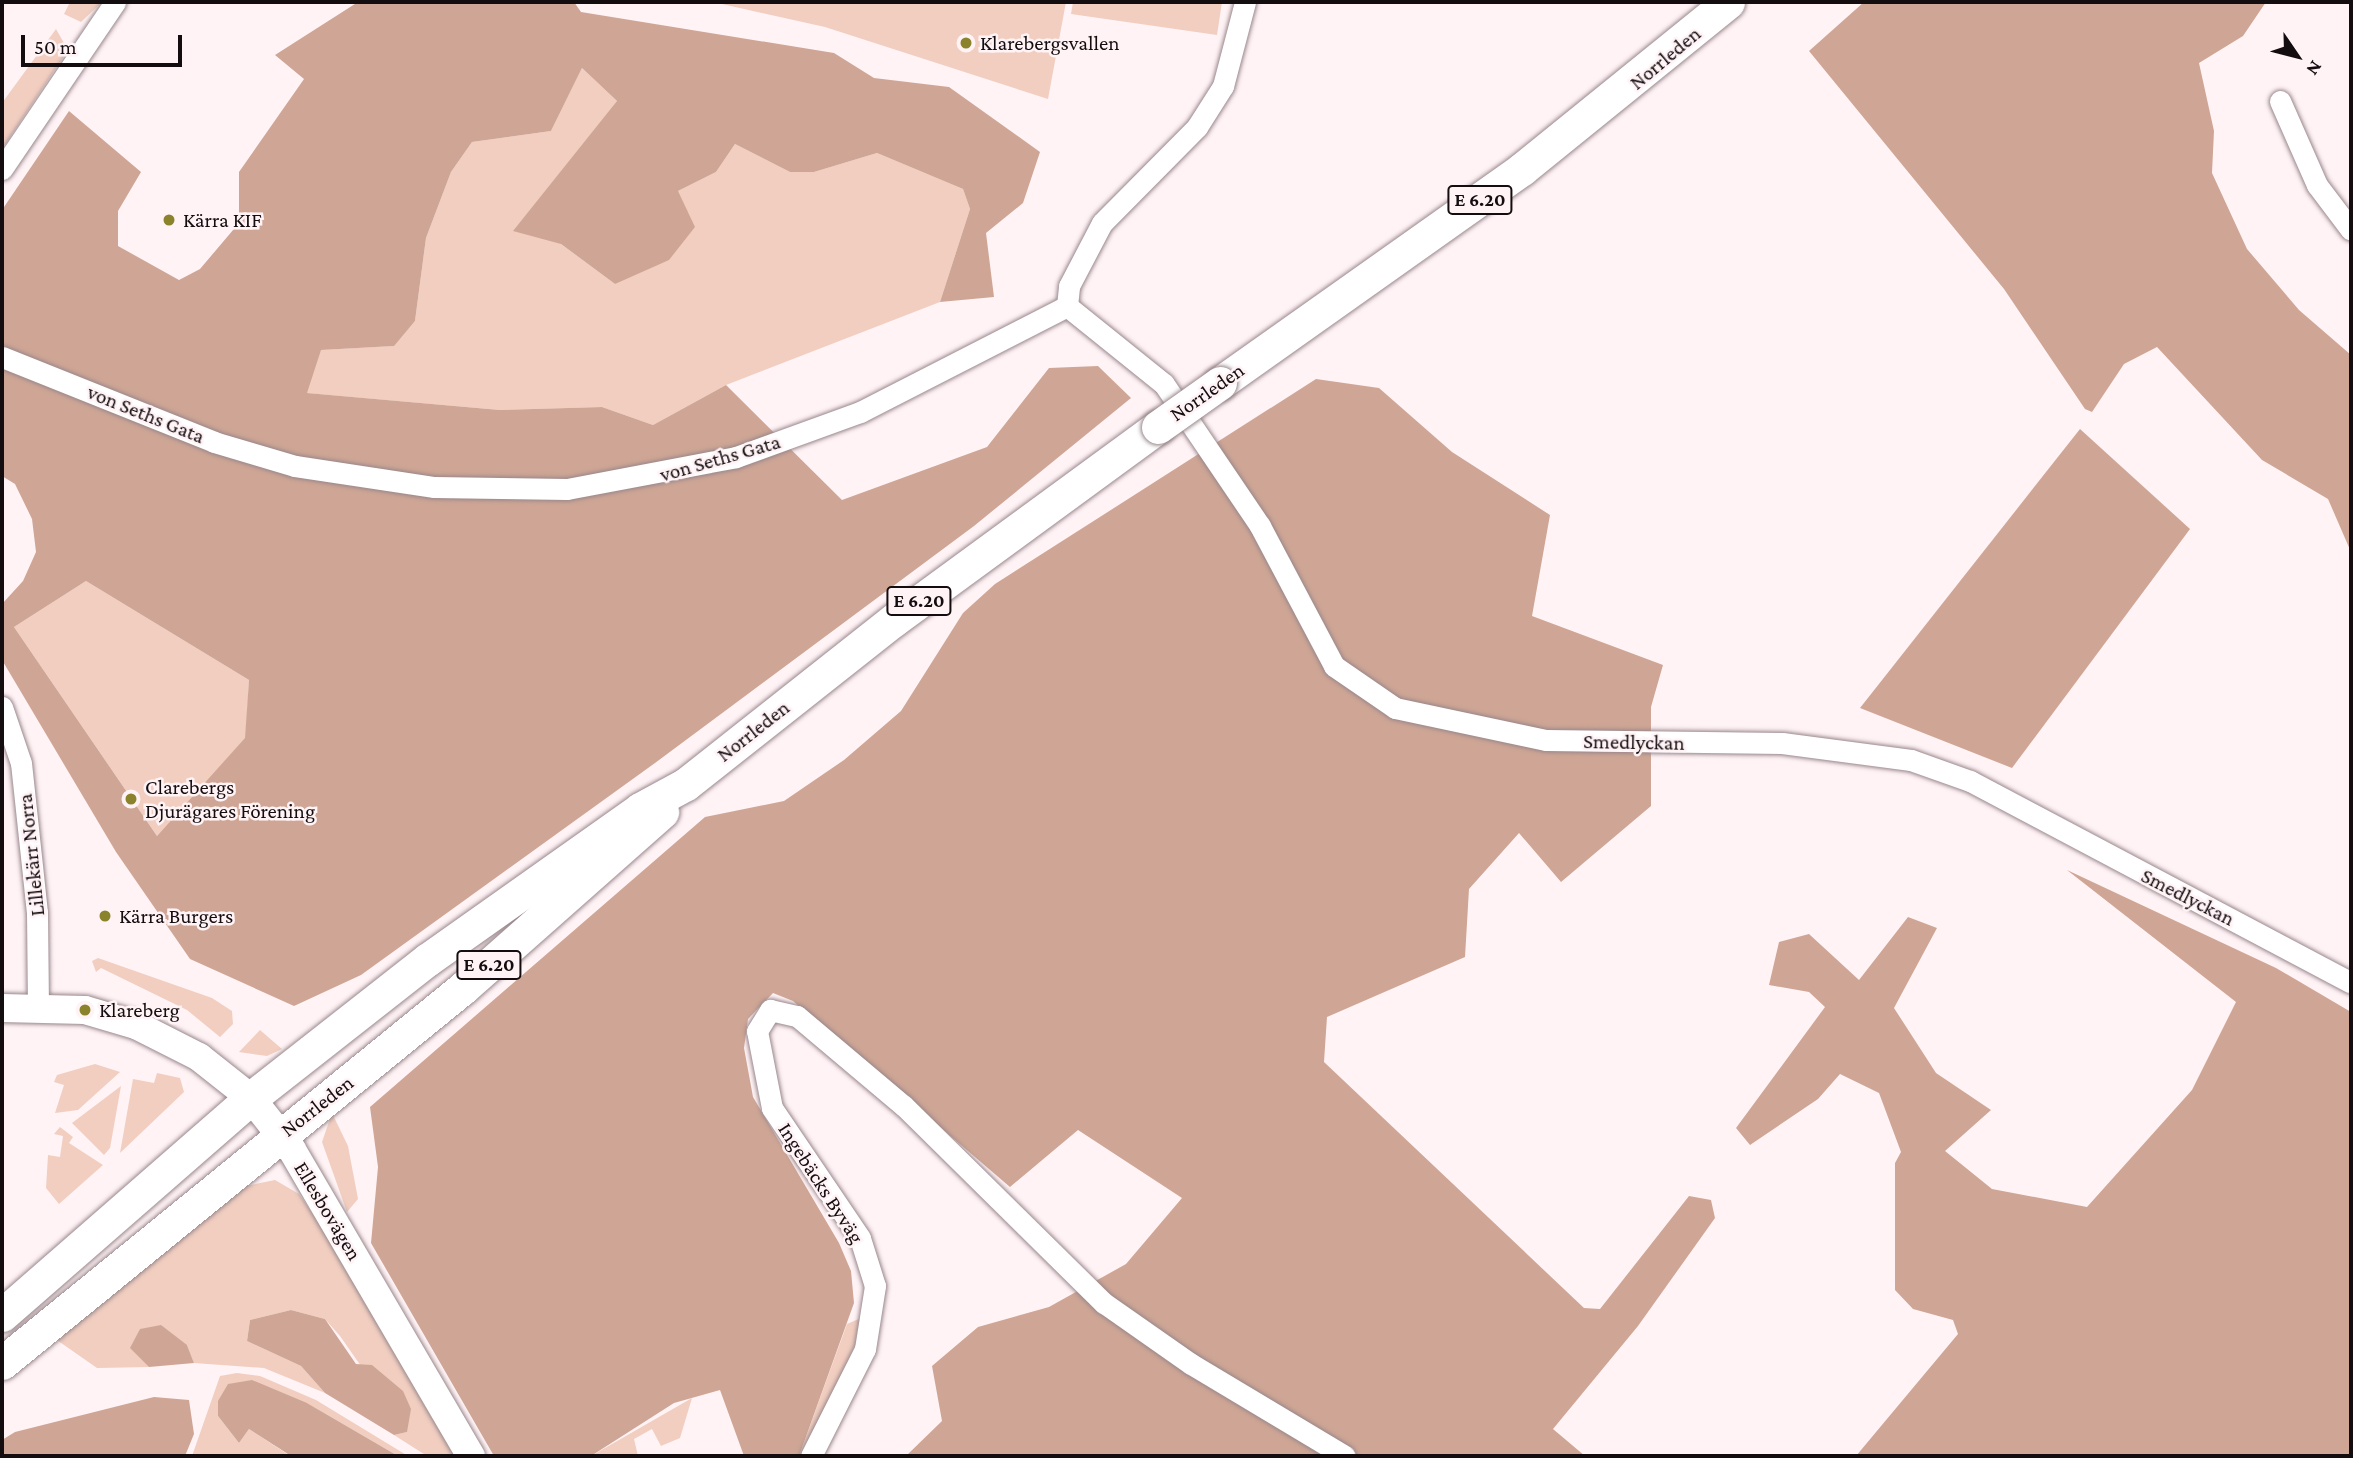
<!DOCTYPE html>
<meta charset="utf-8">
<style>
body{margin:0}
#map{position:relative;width:2353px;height:1458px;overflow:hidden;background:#fff3f6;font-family:"Crimson Pro",serif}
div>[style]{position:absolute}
.green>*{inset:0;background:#f1cec0}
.forest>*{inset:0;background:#cfa695}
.roads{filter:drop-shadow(0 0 2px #99878b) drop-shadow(0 0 2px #99878b)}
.minor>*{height:21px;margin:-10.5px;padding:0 10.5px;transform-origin:10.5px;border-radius:10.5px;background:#fff}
.secondary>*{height:28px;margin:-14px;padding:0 14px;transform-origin:14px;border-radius:14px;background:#fff}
.trunk>*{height:33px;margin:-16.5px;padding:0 16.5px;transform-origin:16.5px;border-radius:16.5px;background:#fff}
.bridges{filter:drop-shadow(0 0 2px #99878b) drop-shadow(0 0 2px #99878b)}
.trunk-bridge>*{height:33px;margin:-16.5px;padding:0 16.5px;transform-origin:16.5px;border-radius:16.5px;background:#fff}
.dots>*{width:19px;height:19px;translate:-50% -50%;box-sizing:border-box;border:4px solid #fff3f6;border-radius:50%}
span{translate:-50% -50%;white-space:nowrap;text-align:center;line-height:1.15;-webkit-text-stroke:5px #fff3f6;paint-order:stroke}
.shield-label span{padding:2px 5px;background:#fff3f6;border:2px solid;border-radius:5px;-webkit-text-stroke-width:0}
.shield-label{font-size:19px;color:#140d0f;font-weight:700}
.poi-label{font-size:21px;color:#140d0f}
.left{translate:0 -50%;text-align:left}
.street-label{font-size:21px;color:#140d0f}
.frame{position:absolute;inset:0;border:4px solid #140d0f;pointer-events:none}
.north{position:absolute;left:2262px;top:21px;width:70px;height:70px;-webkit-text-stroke:5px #fff3f6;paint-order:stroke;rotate:125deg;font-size:19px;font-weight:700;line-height:28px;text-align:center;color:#140d0f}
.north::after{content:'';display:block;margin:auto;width:24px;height:32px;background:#140d0f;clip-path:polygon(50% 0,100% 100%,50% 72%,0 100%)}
.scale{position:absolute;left:21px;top:35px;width:161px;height:32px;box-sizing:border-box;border:4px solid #140d0f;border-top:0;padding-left:9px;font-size:21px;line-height:24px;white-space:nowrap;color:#140d0f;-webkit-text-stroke:5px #fff3f6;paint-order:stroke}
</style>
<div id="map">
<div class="green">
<i style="clip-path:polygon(70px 2px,102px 2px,81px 22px,64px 14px)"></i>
<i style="clip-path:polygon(713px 2px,1066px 2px,1048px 99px,825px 27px)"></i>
<i style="clip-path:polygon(1073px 2px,1222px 2px,1217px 35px,1071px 14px)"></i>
<i style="clip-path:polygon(56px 29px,68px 50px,2px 149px,2px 103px)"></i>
<i style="clip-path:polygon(582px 68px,617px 101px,577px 158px,561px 244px,615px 284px,678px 191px,716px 172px,735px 144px,790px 172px,814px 172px,877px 153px,963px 189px,970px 209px,940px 302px,726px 385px,653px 425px,602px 407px,500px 410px,306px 393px,320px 350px,393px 346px,415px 321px,426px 238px,451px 172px,472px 142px,551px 131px)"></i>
<i style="clip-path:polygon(86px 581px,249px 680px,246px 738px,157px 836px,14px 627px)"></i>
<i style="clip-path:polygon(98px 958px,212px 998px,232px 1011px,233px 1024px,220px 1037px,187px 1010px,101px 968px,96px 972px,92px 961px)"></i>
<i style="clip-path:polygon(260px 1030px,282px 1049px,267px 1056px,239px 1052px)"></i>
<i style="clip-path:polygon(95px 1064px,120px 1072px,78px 1110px,55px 1113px,64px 1085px,54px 1082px,57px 1075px)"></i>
<i style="clip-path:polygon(157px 1073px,180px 1078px,184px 1092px,120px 1153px,133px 1079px,154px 1083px)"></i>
<i style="clip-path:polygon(121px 1086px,110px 1148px,104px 1155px,72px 1123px)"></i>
<i style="clip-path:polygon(332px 1113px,348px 1146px,358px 1199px,347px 1212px,322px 1142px)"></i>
<i style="clip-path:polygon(60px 1127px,73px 1137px,69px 1143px,103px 1165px,59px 1204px,46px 1188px,48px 1155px,60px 1157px,63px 1136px,54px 1134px)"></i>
<i style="clip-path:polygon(275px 1180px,299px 1194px,319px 1223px,458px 1456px,427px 1456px,394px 1435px,407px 1432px,340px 1336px,325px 1319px,291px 1310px,250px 1320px,247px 1341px,301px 1366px,325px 1393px,264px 1368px,194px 1363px,187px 1345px,144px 1360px,149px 1367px,97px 1368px,54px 1338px,246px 1186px)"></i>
<i style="clip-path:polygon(868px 1315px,807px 1456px,799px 1456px,847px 1324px)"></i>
<i style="clip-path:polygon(237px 1373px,260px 1376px,316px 1400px,408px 1456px,398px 1456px,307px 1403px,218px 1401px,218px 1416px,239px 1443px,249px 1429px,290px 1456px,192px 1456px,220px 1376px)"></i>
<i style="clip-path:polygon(692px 1398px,680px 1438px,661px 1446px,652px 1429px,634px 1439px,638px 1456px,591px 1456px)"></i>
</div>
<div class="forest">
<i style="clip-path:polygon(evenodd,358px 2px,574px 2px,581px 12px,834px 53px,874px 78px,949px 87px,1040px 152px,1023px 203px,986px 233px,994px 297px,940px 302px,970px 209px,963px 189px,877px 153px,814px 172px,790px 172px,735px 144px,716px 172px,678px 191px,695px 227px,669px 260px,615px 284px,561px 244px,513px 231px,617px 101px,582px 68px,551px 131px,472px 142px,451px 172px,426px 238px,415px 321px,394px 346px,321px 350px,307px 393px,500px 410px,602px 407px,653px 425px,726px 385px,842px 500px,987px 447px,1049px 368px,1098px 366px,1131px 398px,974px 526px,655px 763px,361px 975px,294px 1006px,190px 959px,116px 852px,2px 660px,2px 604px,23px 581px,36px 552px,32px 519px,15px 484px,2px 476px,2px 210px,69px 111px,141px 172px,118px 211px,118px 246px,179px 280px,200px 269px,239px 223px,239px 172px,304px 79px,275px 55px,358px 2px,86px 581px,249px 680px,245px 738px,157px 836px,14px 627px,86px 581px)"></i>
<i style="clip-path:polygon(1864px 2px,2266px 2px,2243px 36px,2199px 63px,2214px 131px,2212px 173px,2247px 249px,2299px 310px,2351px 355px,2351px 552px,2328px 499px,2262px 460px,2157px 347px,2124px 364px,2092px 412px,2085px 409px,2004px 289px,1809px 51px)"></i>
<i style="clip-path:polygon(1316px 379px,1379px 388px,1452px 452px,1550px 515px,1532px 616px,1663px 665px,1651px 707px,1651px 806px,1561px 882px,1519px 833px,1469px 889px,1465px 957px,1327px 1017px,1324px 1062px,1584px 1308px,1600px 1309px,1689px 1196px,1711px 1200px,1715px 1218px,1638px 1326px,1553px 1429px,1585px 1456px,906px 1456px,942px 1421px,932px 1366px,978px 1327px,1049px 1307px,1126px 1264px,1182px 1198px,1078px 1130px,1010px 1187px,793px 1001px,773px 993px,748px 1019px,744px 1048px,753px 1097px,839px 1243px,851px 1271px,854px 1303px,799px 1456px,744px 1456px,720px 1390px,674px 1403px,591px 1456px,494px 1456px,371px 1243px,378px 1167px,370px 1107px,705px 817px,784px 801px,844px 760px,901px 711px,963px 613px,995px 584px)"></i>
<i style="clip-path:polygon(2080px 429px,2190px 529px,2012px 768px,1860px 708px)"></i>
<i style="clip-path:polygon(2067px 870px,2276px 968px,2351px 1012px,2351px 1456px,1856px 1456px,1958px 1334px,1953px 1320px,1913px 1309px,1895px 1290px,1895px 1163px,1901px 1152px,1879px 1093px,1840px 1074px,1818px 1099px,1750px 1145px,1736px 1128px,1825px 1007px,1809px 992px,1769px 985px,1779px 942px,1809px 934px,1859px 980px,1908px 917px,1937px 928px,1894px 1008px,1936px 1073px,1991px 1110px,1945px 1151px,1992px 1189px,2087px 1207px,2192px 1090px,2236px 1002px)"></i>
<i style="clip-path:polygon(291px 1310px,325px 1319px,356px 1364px,372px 1365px,403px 1391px,411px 1409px,407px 1432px,394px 1435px,325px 1393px,301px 1366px,247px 1341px,250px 1320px)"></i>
<i style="clip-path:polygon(161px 1325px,187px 1345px,194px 1363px,149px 1367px,130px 1348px,140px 1329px)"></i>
<i style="clip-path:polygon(252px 1380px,307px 1403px,398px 1456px,291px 1456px,249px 1429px,239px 1443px,218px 1416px,218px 1401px,228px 1384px)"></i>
<i style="clip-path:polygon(154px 1397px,189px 1400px,194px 1434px,185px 1456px,2px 1456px,2px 1440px,15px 1432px)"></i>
</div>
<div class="roads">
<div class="minor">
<i style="left:2280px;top:101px;width:92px;rotate:66.2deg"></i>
<i style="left:2317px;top:185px;width:56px;rotate:52.9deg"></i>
<i style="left:2px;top:169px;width:202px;rotate:-55.9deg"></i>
<i style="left:1067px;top:306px;width:124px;rotate:38.8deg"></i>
<i style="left:1164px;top:384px;width:171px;rotate:55.9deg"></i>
<i style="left:1260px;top:526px;width:158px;rotate:62.1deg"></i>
<i style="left:1334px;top:666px;width:74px;rotate:34.5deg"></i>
<i style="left:1395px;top:708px;width:154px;rotate:12deg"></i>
<i style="left:1546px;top:740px;width:236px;rotate:0.7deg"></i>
<i style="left:1782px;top:743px;width:130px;rotate:7.5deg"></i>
<i style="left:1911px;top:760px;width:63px;rotate:19.6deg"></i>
<i style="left:1970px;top:781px;width:431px;rotate:27.9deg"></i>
<i style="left:1067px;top:306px;width:20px;rotate:-84deg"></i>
<i style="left:1069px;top:286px;width:71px;rotate:-62.4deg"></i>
<i style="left:1102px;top:223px;width:135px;rotate:-45.3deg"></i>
<i style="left:1197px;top:127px;width:49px;rotate:-57.6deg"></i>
<i style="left:1223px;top:86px;width:87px;rotate:-75.3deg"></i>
<i style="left:2px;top:357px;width:228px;rotate:21.8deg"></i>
<i style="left:214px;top:442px;width:84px;rotate:16.5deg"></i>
<i style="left:295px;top:466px;width:141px;rotate:8.6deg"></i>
<i style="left:434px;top:487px;width:133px;rotate:0.9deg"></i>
<i style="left:567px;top:489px;width:172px;rotate:-10.7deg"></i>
<i style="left:736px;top:457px;width:132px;rotate:-19.9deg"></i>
<i style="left:860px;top:412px;width:233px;rotate:-27.1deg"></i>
<i style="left:2px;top:707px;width:59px;rotate:71.3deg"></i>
<i style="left:21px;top:763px;width:150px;rotate:83.9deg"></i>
<i style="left:37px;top:912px;width:95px;rotate:89.4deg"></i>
<i style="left:811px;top:1456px;width:120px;rotate:-63.2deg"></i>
<i style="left:865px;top:1349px;width:64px;rotate:-81deg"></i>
<i style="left:875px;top:1286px;width:50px;rotate:-107.4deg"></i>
<i style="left:860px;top:1238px;width:157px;rotate:-124.1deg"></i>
<i style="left:772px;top:1108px;width:78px;rotate:-101deg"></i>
<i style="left:757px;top:1031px;width:25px;rotate:-58deg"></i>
<i style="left:770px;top:1010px;width:28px;rotate:13deg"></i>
<i style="left:797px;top:1016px;width:140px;rotate:40.1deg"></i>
<i style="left:904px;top:1106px;width:281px;rotate:44.6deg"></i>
<i style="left:1104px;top:1303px;width:106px;rotate:35deg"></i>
<i style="left:1191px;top:1364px;width:179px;rotate:30.9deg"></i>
</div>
<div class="secondary">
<i style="left:2px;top:1008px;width:83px;rotate:1.4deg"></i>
<i style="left:85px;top:1010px;width:53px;rotate:16.4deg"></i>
<i style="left:136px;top:1025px;width:71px;rotate:26.9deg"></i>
<i style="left:199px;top:1057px;width:66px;rotate:38.3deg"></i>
<i style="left:251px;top:1098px;width:66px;rotate:51.7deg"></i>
<i style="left:292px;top:1150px;width:355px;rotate:59.7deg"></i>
</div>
<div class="trunk">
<i style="left:1220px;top:383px;width:370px;rotate:-35.3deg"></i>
<i style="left:1522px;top:169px;width:265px;rotate:-39deg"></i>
<i style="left:2px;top:1315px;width:330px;rotate:-41.1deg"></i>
<i style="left:251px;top:1098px;width:224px;rotate:-38.1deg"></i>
<i style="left:427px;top:960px;width:261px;rotate:-35.3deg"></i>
<i style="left:640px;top:809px;width:52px;rotate:-28.5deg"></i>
<i style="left:686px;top:784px;width:265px;rotate:-38.3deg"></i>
<i style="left:894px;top:620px;width:327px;rotate:-36.2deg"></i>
<i style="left:2px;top:1363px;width:594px;rotate:-39.13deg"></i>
<i style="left:463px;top:988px;width:266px;rotate:-41.5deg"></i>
</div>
</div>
<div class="bridges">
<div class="trunk-bridge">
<i style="left:1158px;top:427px;width:76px;rotate:-35.4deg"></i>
</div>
</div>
<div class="dots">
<i style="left:966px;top:43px;background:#8a832b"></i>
<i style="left:169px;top:220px;background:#8a832b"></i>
<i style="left:131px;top:799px;background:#8a832b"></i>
<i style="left:105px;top:916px;background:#8a832b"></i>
<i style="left:85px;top:1010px;background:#8a832b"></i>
</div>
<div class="shield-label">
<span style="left:1480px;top:200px">E 6.20</span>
<span style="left:919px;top:601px">E 6.20</span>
<span style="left:489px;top:965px">E 6.20</span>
</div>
<div class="poi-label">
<span class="left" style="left:980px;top:43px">Klarebergsvallen</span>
<span class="left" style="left:183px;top:220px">Kärra KIF</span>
<span class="left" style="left:145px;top:799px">Clarebergs<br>Djurägares Förening</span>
<span class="left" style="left:119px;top:916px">Kärra Burgers</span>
<span class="left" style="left:99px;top:1010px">Klareberg</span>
</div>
<div class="street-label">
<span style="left:1665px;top:58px;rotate:-40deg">Norrleden</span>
<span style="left:1207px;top:392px;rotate:-35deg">Norrleden</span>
<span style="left:146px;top:414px;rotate:22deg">von Seths Gata</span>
<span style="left:720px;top:458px;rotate:-16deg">von Seths Gata</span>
<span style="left:753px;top:731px;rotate:-38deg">Norrleden</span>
<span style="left:1634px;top:742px;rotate:1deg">Smedlyckan</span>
<span style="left:31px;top:855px;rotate:-96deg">Lillekärr Norra</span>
<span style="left:2188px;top:897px;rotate:27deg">Smedlyckan</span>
<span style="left:317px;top:1106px;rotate:-38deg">Norrleden</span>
<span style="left:821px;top:1183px;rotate:57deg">Ingebäcks Byväg</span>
<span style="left:328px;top:1211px;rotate:59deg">Ellesbovägen</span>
</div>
<div class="frame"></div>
<div class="north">N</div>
<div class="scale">50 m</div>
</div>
